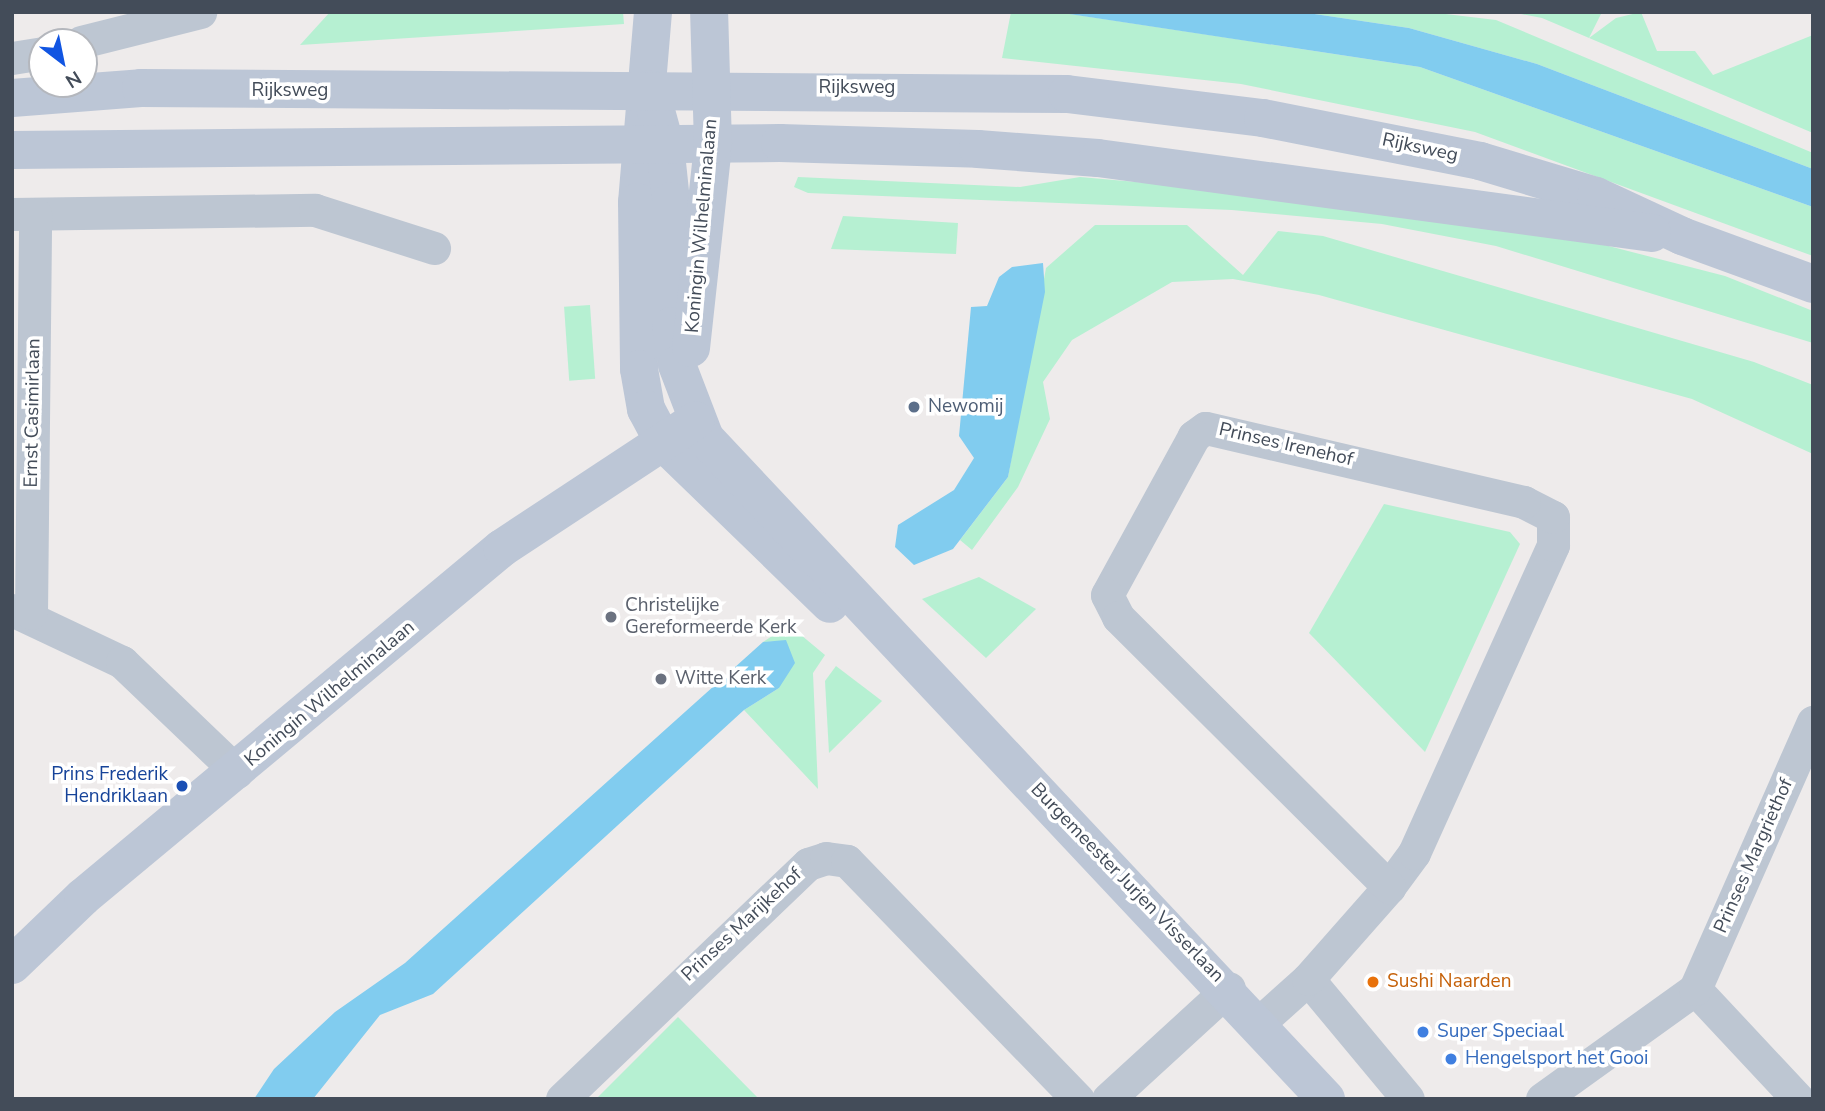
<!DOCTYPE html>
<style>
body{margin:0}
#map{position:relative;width:1825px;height:1111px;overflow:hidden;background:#eeebeb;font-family:"Nunito Sans",sans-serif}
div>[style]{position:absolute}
.green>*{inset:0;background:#b6f0d2;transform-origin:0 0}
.water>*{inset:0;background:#81ccef}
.street>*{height:33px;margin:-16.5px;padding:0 16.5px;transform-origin:16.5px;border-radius:16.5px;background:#bdc6d2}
.secondary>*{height:38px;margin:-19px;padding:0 19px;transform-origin:19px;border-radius:19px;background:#bcc6d6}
.dots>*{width:19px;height:19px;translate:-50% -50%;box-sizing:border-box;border:4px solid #fff;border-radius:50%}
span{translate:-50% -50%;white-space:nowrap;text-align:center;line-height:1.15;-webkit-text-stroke:7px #fff;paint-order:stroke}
.street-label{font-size:19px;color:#434c59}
.service-label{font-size:19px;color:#4e5e75}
.left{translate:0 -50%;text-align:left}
.worship-label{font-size:19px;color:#5b616d}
.transit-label{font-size:19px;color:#164399}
.right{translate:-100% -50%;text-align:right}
.food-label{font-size:19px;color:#c56008}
.shop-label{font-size:19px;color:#366cbe}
.frame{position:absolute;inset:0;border:14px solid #434c59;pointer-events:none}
.north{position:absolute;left:28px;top:28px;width:70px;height:70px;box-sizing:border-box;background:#fff;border:2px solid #b4b7bd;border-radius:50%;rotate:148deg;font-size:19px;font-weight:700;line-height:28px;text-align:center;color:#434c59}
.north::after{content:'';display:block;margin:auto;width:24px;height:32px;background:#1155e2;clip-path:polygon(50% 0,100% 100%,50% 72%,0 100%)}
</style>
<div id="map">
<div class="green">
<i style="clip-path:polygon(330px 12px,623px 12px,624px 24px,300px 45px)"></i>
<i style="clip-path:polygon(1011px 12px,1057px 12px,1420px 67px,1813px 207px,1813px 256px,1475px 132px,1241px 84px,1002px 58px)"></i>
<i style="clip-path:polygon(1301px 12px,1429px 12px,1496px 20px,1813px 153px,1813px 169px,1537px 64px,1409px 28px)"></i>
<i style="clip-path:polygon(1511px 12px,1602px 12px,1589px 38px,1616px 18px,1641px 12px,1657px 51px,1695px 51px,1713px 75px,1813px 35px,1813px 133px,1542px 18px)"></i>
<i style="clip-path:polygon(798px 177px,1020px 187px,1080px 177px,1396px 205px,1531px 226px,1725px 276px,1813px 311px,1813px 343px,1496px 246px,1382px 224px,1232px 210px,808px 193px,794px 187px)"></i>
<i style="clip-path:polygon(843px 216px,958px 223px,956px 254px,831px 249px)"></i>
<i style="clip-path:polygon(1095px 225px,1187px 225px,1243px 275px,1278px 231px,1323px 236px,1754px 362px,1813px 385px,1813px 454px,1692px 399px,1319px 295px,1233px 279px,1172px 282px,1072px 340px,1043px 382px,1050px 419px,1018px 487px,972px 550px,960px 540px,1008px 477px,1046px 268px)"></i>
<i style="left:590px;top:305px;width:74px;height:26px;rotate:86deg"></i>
<i style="clip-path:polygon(1384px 504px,1510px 532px,1520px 544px,1425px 752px,1309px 633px)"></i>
<i style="clip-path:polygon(979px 577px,1036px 609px,986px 658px,922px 599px)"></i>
<i style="clip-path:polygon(789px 625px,825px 655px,813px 673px,818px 789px,744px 710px,779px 688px,786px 641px,763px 642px)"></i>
<i style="clip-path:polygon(836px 666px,882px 701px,829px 753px,825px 681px)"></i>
<i style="clip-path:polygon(678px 1017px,759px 1099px,596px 1099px)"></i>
</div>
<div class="water">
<i style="clip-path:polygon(1056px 12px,1301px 12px,1409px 28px,1537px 64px,1813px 169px,1813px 207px,1420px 67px)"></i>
<i style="clip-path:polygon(1043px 263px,1045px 292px,1008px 477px,953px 549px,914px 565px,895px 547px,898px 525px,954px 490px,974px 458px,959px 436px,971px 307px,987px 306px,999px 277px,1012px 267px)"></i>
<i style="clip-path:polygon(786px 640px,795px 663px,779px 688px,744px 710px,433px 994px,380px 1015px,313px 1099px,254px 1099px,274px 1069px,335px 1012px,405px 963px,763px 642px)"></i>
</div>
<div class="street">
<i style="left:81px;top:42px;width:123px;rotate:-14.1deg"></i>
<i style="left:12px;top:58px;width:30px;rotate:-9deg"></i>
<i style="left:12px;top:214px;width:303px;rotate:-0.8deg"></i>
<i style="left:315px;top:210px;width:125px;rotate:17.7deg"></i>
<i style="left:12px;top:610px;width:122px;rotate:25.3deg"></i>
<i style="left:122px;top:662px;width:159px;rotate:43.7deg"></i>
<i style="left:31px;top:613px;width:399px;rotate:-89.4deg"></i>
<i style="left:1308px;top:979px;width:156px;rotate:50.2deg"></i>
<i style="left:1695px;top:989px;width:151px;rotate:46.9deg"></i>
<i style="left:1260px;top:1022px;width:64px;rotate:-41.9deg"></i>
<i style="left:1308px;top:979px;width:123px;rotate:-48.6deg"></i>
<i style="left:1389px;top:887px;width:42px;rotate:-53.7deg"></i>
<i style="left:1414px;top:853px;width:338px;rotate:-65.7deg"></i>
<i style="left:1553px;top:545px;width:28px;rotate:-90deg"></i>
<i style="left:1553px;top:517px;width:33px;rotate:-153deg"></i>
<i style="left:1524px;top:502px;width:327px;rotate:-166.9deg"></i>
<i style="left:1205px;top:428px;width:14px;rotate:144deg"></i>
<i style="left:1194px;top:436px;width:181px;rotate:118.7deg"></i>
<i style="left:1107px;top:595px;width:25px;rotate:63deg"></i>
<i style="left:1118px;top:617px;width:383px;rotate:44.9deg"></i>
<i style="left:562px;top:1099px;width:340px;rotate:-43.7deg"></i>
<i style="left:808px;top:864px;width:19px;rotate:-18deg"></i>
<i style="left:826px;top:858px;width:21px;rotate:8deg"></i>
<i style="left:847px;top:861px;width:332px;rotate:45.9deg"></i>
<i style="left:1108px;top:1099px;width:164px;rotate:-42.5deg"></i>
<i style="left:1542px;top:1099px;width:188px;rotate:-35.7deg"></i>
<i style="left:1695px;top:989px;width:292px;rotate:-66.2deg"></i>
</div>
<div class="secondary">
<i style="left:653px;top:12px;width:191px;rotate:94.8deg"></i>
<i style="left:637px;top:202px;width:167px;rotate:89.3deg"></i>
<i style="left:639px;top:369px;width:41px;rotate:80.1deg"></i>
<i style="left:646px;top:409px;width:38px;rotate:62deg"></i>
<i style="left:664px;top:443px;width:231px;rotate:44.1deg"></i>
<i style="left:650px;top:89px;width:57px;rotate:74.7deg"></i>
<i style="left:665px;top:144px;width:57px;rotate:84deg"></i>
<i style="left:671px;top:201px;width:125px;rotate:90deg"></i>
<i style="left:671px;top:326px;width:39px;rotate:81deg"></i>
<i style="left:677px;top:365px;width:78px;rotate:69deg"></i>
<i style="left:705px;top:438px;width:907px;rotate:46.79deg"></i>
<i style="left:12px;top:98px;width:129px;rotate:-4.4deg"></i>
<i style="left:141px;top:88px;width:926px;rotate:0.37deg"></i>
<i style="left:1067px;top:94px;width:197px;rotate:7deg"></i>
<i style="left:1263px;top:118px;width:221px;rotate:11.2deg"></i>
<i style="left:1480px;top:161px;width:121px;rotate:16.8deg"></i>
<i style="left:1596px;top:196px;width:95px;rotate:24.9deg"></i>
<i style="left:1682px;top:236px;width:140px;rotate:20.1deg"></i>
<i style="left:12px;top:150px;width:768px;rotate:-0.52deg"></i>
<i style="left:780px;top:143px;width:198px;rotate:1.7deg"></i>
<i style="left:978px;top:149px;width:120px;rotate:4.3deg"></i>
<i style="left:1098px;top:158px;width:559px;rotate:7.71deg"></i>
<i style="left:691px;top:348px;width:205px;rotate:-83.8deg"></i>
<i style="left:713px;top:144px;width:132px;rotate:-91.7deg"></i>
<i style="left:12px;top:965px;width:98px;rotate:-43.8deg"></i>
<i style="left:83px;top:897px;width:545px;rotate:-39.79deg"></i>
<i style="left:502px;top:548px;width:232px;rotate:-33.4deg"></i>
</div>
<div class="dots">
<i style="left:914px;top:407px;background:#5c6f8a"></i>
<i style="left:611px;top:617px;background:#6b7280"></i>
<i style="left:661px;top:679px;background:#6b7280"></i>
<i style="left:182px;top:786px;background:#1a4fb4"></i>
<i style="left:1373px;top:982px;background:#e8710a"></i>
<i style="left:1423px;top:1032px;background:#3f7fe0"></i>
<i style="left:1451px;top:1059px;background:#3f7fe0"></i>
</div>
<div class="street-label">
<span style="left:857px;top:88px">Rijksweg</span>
<span style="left:290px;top:91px">Rijksweg</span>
<span style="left:1420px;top:148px;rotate:12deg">Rijksweg</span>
<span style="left:702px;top:226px;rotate:-85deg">Koningin Wilhelminalaan</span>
<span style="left:33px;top:413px;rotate:-89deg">Ernst Casimirlaan</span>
<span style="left:1286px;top:445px;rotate:13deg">Prinses Irenehof</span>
<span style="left:330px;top:694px;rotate:-40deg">Koningin Wilhelminalaan</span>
<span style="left:1754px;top:856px;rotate:-66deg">Prinses Margriethof</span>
<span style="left:1127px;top:883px;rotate:46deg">Burgemeester Jurjen Visserlaan</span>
<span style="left:742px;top:925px;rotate:-43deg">Prinses Marijkehof</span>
</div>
<div class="service-label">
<span class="left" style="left:928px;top:407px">Newomij</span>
</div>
<div class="worship-label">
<span class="left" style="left:625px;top:617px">Christelijke<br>Gereformeerde Kerk</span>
<span class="left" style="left:675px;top:679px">Witte Kerk</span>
</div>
<div class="transit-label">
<span class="right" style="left:168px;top:786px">Prins Frederik<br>Hendriklaan</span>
</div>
<div class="food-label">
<span class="left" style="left:1387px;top:982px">Sushi Naarden</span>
</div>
<div class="shop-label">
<span class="left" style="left:1437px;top:1032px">Super Speciaal</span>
<span class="left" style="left:1465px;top:1059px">Hengelsport het Gooi</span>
</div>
<div class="frame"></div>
<div class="north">N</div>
</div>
